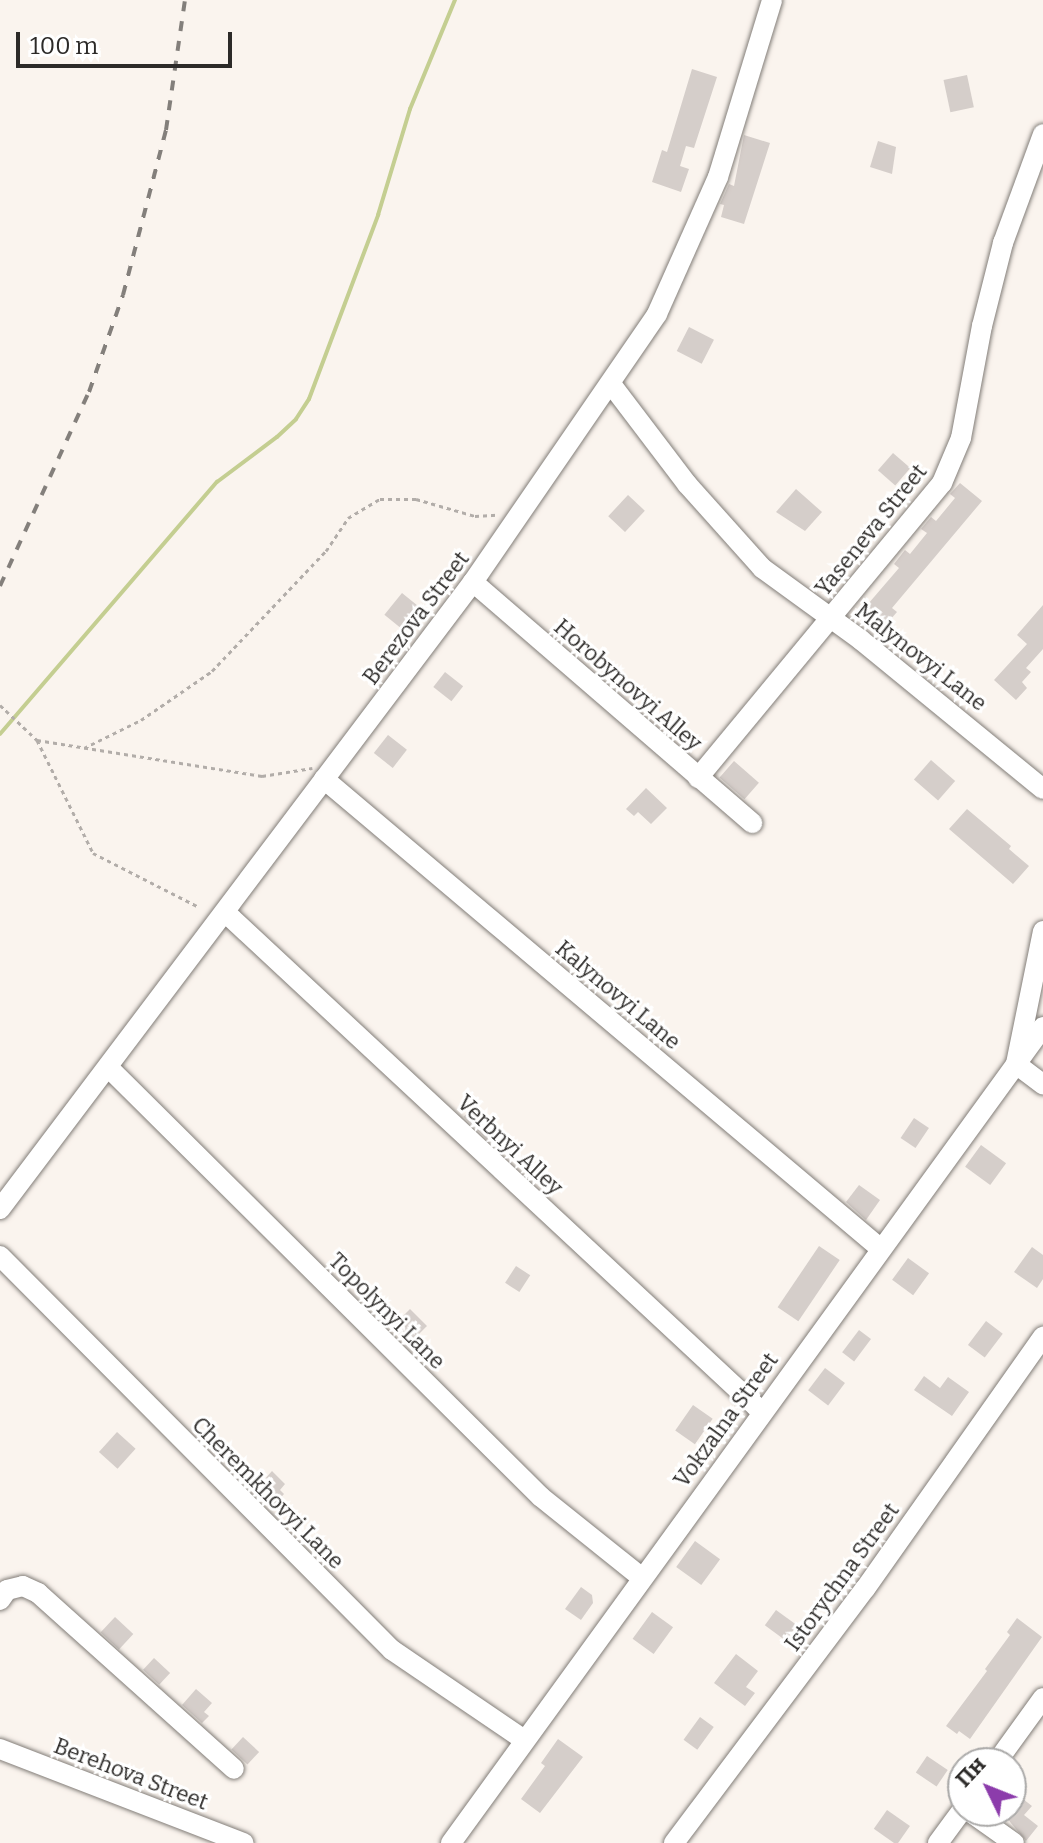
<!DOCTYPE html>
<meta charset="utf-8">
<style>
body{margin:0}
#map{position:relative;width:1043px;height:1843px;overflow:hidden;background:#faf4ee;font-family:Bitter,serif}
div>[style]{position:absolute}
.stream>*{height:4px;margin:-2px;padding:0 2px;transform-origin:2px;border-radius:2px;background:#c4ce91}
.building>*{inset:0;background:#d5ceca;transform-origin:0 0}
.path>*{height:3px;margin-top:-1.5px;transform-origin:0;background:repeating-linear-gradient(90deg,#b2ada9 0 4px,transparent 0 8px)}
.roads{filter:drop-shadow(0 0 2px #827d78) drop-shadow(0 0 2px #827d78)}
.minor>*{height:20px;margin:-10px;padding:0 10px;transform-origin:10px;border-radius:10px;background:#fff}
.rail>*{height:4px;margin-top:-2px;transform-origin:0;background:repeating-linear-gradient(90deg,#837f7b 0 10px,transparent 0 20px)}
span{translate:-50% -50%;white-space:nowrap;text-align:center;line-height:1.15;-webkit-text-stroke:6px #fff;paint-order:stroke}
.street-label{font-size:22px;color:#2c2a28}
.north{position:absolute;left:947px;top:1747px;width:80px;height:80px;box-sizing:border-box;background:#fff;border:2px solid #abaaa9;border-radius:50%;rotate:313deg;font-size:22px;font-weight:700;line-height:32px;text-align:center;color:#2c2a28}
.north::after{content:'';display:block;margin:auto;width:28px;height:36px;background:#8c3cab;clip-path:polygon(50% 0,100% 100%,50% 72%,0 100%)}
.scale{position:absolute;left:16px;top:32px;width:216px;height:36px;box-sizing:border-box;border:4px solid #2c2a28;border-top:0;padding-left:10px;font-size:24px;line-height:28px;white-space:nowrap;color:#2c2a28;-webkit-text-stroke:6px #fff;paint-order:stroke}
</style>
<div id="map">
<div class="stream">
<i style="left:0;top:734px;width:333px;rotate:-49.3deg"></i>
<i style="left:217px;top:482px;width:75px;rotate:-36.9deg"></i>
<i style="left:277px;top:437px;width:26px;rotate:-43deg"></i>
<i style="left:296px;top:419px;width:24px;rotate:-57deg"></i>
<i style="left:309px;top:399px;width:197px;rotate:-69.4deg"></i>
<i style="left:378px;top:215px;width:111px;rotate:-73.2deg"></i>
<i style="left:410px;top:109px;width:118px;rotate:-67.6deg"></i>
</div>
<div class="building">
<i style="clip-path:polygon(692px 69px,717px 77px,694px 148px,686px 146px,680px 166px,689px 169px,681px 192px,652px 182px,662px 150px,667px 152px)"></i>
<i style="left:967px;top:75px;width:33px;height:24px;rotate:78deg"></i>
<i style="clip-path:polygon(744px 135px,770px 143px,744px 224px,721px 217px,724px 205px,720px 204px,729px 184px,734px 186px)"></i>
<i style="clip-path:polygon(878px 141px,896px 147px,892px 174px,870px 167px)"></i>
<i style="left:689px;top:327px;width:28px;height:27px;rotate:27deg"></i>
<i style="left:893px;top:453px;width:23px;height:23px;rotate:41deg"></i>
<i style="clip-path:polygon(960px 483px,982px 501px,892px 608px,897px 612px,883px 628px,862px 611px,899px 568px,894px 564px,905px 550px,910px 554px,927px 533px,921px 529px,931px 517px,936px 521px,955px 498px,950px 494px)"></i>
<i style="clip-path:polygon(796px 489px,822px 512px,805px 531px,776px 512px)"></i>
<i style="left:628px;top:495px;width:23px;height:29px;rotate:43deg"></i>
<i style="left:402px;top:593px;width:27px;height:28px;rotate:39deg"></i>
<i style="clip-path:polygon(1043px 605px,1043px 649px,1026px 668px,1031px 672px,1022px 682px,1027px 688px,1016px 700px,994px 680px,1027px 644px,1017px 635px)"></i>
<i style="left:445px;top:672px;width:23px;height:19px;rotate:38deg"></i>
<i style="left:388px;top:735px;width:24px;height:23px;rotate:38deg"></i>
<i style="left:931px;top:760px;width:32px;height:26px;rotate:41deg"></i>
<i style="left:734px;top:761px;width:33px;height:22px;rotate:41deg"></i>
<i style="clip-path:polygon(646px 788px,667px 808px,651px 824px,638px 812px,634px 816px,626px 809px)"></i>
<i style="clip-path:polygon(967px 809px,1011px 846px,1009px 849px,1029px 866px,1013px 884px,949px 829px)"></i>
<i style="left:474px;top:1106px;width:35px;height:15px;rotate:44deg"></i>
<i style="left:914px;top:1118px;width:18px;height:24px;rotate:34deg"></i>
<i style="left:981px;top:1145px;width:31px;height:27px;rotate:36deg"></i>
<i style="clip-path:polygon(859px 1185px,880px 1200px,866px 1220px,846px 1202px)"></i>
<i style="left:819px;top:1246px;width:25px;height:74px;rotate:34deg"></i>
<i style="clip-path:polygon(1032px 1247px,1043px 1255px,1043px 1279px,1037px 1288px,1014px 1272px)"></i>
<i style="left:908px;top:1258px;width:26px;height:27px;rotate:36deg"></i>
<i style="left:516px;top:1266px;width:17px;height:20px;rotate:33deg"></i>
<i style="left:410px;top:1309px;width:24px;height:26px;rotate:45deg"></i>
<i style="left:986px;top:1321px;width:21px;height:30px;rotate:37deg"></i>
<i style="left:859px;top:1330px;width:15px;height:28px;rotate:37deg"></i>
<i style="left:825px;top:1368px;width:25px;height:28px;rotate:37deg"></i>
<i style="clip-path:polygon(924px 1376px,940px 1388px,948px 1377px,969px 1392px,952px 1416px,914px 1390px)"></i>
<i style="left:693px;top:1405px;width:24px;height:31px;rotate:35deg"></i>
<i style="left:117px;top:1432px;width:25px;height:27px;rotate:42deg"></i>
<i style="clip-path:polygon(272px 1471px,285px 1484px,280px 1490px,284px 1494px,274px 1505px,270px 1502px,267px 1505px,253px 1492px)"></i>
<i style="left:695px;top:1541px;width:31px;height:32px;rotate:36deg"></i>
<i style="clip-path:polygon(581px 1587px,592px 1595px,593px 1603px,581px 1620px,565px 1609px)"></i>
<i style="left:776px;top:1610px;width:26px;height:19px;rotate:36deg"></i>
<i style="left:652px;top:1612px;width:26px;height:33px;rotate:36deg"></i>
<i style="left:115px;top:1617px;width:25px;height:21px;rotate:43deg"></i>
<i style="clip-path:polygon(1017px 1618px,1042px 1637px,970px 1739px,959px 1731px,957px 1734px,946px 1726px,987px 1671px,985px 1669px,1010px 1635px,1007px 1632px)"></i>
<i style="clip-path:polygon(736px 1654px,758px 1671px,746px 1687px,755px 1693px,745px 1706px,714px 1683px)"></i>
<i style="left:154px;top:1658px;width:22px;height:16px;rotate:43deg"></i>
<i style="clip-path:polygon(196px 1689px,212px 1703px,204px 1712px,209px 1716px,202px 1723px,182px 1705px)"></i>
<i style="left:700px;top:1717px;width:17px;height:28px;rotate:36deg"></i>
<i style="left:243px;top:1737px;width:22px;height:17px;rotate:43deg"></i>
<i style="clip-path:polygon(558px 1739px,583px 1757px,540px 1813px,521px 1799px,545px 1766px,541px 1763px)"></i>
<i style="left:927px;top:1756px;width:25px;height:20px;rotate:34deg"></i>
<i style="clip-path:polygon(1023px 1799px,1032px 1806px,1024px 1815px,1038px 1826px,1026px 1841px,1001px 1811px,1012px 1811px)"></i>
<i style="left:887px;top:1810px;width:28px;height:23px;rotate:35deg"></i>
</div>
<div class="path">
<i style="left:0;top:705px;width:51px;rotate:43.4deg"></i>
<i style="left:37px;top:740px;width:228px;rotate:9.1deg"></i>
<i style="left:262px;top:776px;width:51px;rotate:-9.1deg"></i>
<i style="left:37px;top:740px;width:126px;rotate:63.6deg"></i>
<i style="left:93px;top:853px;width:117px;rotate:27deg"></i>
<i style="left:84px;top:748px;width:64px;rotate:-26.2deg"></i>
<i style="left:141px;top:720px;width:86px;rotate:-34.6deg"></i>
<i style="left:212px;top:671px;width:166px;rotate:-46.5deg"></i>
<i style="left:326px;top:551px;width:40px;rotate:-56deg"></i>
<i style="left:348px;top:518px;width:37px;rotate:-31deg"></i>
<i style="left:380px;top:499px;width:36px"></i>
<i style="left:416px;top:499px;width:61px;rotate:16.1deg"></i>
<i style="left:475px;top:516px;width:22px;rotate:-3deg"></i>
</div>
<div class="roads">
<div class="minor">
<i style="left:611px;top:384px;width:126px;rotate:52.8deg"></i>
<i style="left:687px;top:484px;width:113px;rotate:48.2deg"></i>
<i style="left:762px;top:568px;width:122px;rotate:36deg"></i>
<i style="left:861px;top:640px;width:235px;rotate:39.3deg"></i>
<i style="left:473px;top:582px;width:369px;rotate:40.8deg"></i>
<i style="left:698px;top:778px;width:383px;rotate:-50.4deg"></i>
<i style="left:942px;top:483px;width:49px;rotate:-67.1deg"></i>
<i style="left:961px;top:438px;width:114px;rotate:-79.4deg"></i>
<i style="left:982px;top:326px;width:86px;rotate:-75.8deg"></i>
<i style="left:1003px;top:243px;width:116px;rotate:-69.8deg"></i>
<i style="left:324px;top:779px;width:729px;rotate:40.16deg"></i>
<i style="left:226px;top:913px;width:731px;rotate:42.95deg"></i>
<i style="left:1043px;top:931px;width:136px;rotate:101.5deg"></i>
<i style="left:1016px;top:1064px;width:34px;rotate:37deg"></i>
<i style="left:108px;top:1067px;width:610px;rotate:44.8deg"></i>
<i style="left:541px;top:1497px;width:129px;rotate:38.7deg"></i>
<i style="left:0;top:1209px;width:785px;rotate:-52.97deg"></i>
<i style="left:473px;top:582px;width:325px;rotate:-55.5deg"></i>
<i style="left:657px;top:314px;width:150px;rotate:-66deg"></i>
<i style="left:718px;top:177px;width:185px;rotate:-73deg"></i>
<i style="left:0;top:1256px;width:556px;rotate:45.15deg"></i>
<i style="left:392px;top:1650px;width:158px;rotate:34.2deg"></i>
<i style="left:0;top:1600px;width:12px;rotate:-55deg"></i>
<i style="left:7px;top:1590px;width:16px;rotate:-14deg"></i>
<i style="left:23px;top:1586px;width:17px;rotate:25deg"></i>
<i style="left:38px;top:1593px;width:263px;rotate:41.9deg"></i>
<i style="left:0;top:1749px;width:261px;rotate:21.1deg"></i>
<i style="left:996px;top:1763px;width:80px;rotate:-54.1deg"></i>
<i style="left:969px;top:1811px;width:55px;rotate:35.4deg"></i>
<i style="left:451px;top:1843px;width:1008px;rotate:-54.04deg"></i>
<i style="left:674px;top:1843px;width:318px;rotate:-53.1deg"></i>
<i style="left:865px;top:1589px;width:309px;rotate:-54.8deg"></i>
<i style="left:938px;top:1843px;width:42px;rotate:-53.7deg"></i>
</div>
</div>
<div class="rail">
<i style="left:0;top:586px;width:213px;rotate:-65.4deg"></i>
<i style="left:89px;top:392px;width:103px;rotate:-70.7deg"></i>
<i style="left:123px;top:295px;width:171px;rotate:-75.4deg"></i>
<i style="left:166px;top:130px;width:131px;rotate:-81.7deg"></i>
</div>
<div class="street-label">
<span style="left:871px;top:530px;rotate:-51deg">Yaseneva Street</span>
<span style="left:416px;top:618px;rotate:-53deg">Berezova Street</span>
<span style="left:921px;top:657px;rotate:38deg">Malynovyi Lane</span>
<span style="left:628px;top:685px;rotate:41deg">Horobynovyi Alley</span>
<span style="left:618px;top:995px;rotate:40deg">Kalynovyi Lane</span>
<span style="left:510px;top:1145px;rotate:43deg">Verbnyi Alley</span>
<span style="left:387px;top:1311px;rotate:45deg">Topolynyi Lane</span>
<span style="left:726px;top:1420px;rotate:-54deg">Vokzalna Street</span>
<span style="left:268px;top:1493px;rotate:45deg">Cheremkhovyi Lane</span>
<span style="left:842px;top:1577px;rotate:-54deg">Istorychna Street</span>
<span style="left:131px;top:1774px;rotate:21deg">Berehova Street</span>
</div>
<div class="north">Пн</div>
<div class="scale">100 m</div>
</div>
